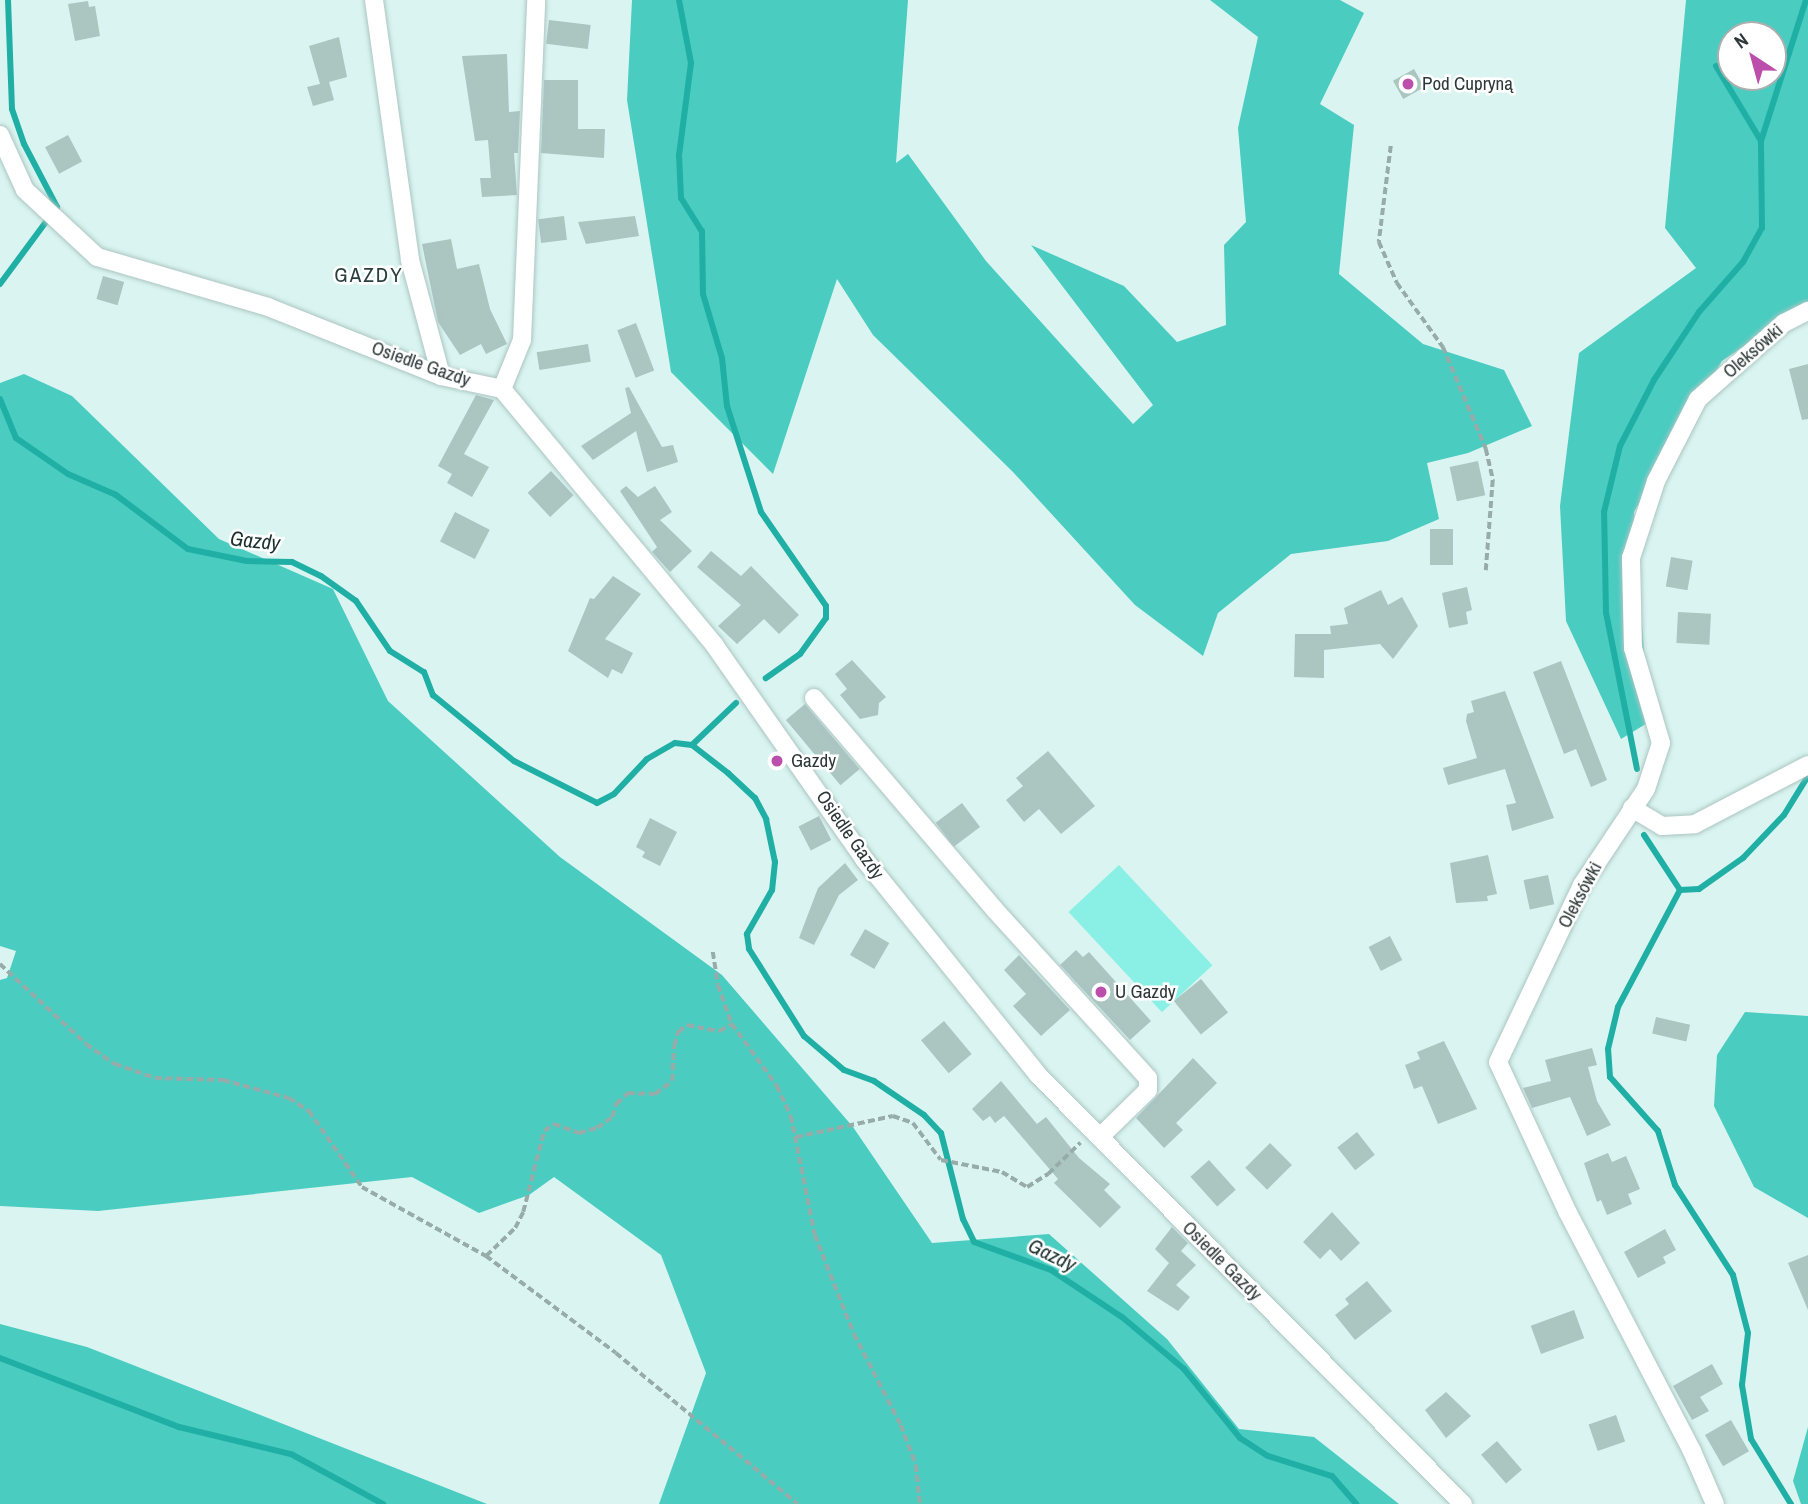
<!DOCTYPE html>
<meta charset="utf-8">
<style>
body{margin:0}
#map{position:relative;width:1808px;height:1504px;overflow:hidden;background:#daf5f1;font-family:"Archivo Narrow",sans-serif}
div>[style]{position:absolute}
.green>*{inset:0;background:#8af0e6;transform-origin:0 0}
.forest>*{inset:0;background:#4accc1}
.stream>*{height:6px;margin:-3px;padding:0 3px;transform-origin:3px;border-radius:3px;background:#20afa5}
.building>*{inset:0;background:#abc5c1;transform-origin:0 0}
.path>*{height:3.5px;margin-top:-1.75px;transform-origin:0;background:repeating-linear-gradient(90deg,#97aca9 0 7px,transparent 0 10.5px)}
.roads{filter:drop-shadow(0 0 2px #acc5c2) drop-shadow(0 0 2px #acc5c2)}
.minor>*{height:18px;margin:-9px;padding:0 9px;transform-origin:9px;border-radius:9px;background:#fff}
.dots>*{width:19px;height:19px;translate:-50% -50%;box-sizing:border-box;border:4px solid #fff;border-radius:50%}
span{translate:-50% -50%;white-space:nowrap;text-align:center;line-height:1.15;-webkit-text-stroke:5px #fff;paint-order:stroke}
.poi-label{font-size:19px;color:#2e3937}
.left{translate:0 -50%;text-align:left}
.street-label{font-size:19px;color:#2e3937}
.neighbourhood-label{font-size:21px;color:#293f3d;letter-spacing:2px}
.water-label{font-size:21px;color:#192f2d;font-style:italic}
.north{position:absolute;left:1717px;top:21px;width:70px;height:70px;box-sizing:border-box;background:#fff;border:2px solid #abb0af;border-radius:50%;rotate:324deg;font-size:19px;font-weight:700;line-height:28px;text-align:center;color:#2e3937}
.north::after{content:'';display:block;margin:auto;width:24px;height:32px;background:#bc4eac;clip-path:polygon(50% 0,100% 100%,50% 72%,0 100%)}
</style>
<div id="map">
<div class="green">
<i style="left:1119px;top:865px;width:137px;height:69px;rotate:47deg"></i>
</div>
<div class="forest">
<i style="clip-path:polygon(632px 0,908px 0,896px 163px,908px 154px,986px 261px,1133px 424px,1153px 405px,1031px 245px,1124px 286px,1177px 342px,1226px 325px,1224px 245px,1246px 222px,1238px 128px,1258px 37px,1210px 0,1340px 0,1364px 13px,1320px 104px,1354px 125px,1339px 274px,1423px 344px,1504px 370px,1532px 426px,1468px 453px,1427px 463px,1439px 519px,1388px 541px,1291px 554px,1218px 613px,1203px 656px,1135px 605px,1013px 472px,873px 335px,837px 279px,773px 474px,671px 372px,627px 100px)"></i>
<i style="clip-path:polygon(evenodd,1686px 0,1808px 0,1808px 303px,1722px 361px,1634px 512px,1649px 722px,1621px 739px,1566px 621px,1560px 506px,1579px 353px,1696px 268px,1665px 228px,1686px 0,1731px 35px,1773px 35px,1773px 77px,1731px 77px,1731px 35px)"></i>
<i style="clip-path:polygon(24px 374px,72px 396px,219px 539px,333px 589px,388px 701px,560px 857px,722px 975px,853px 1127px,932px 1243px,1049px 1234px,1167px 1339px,1239px 1429px,1314px 1437px,1399px 1504px,659px 1504px,706px 1373px,661px 1255px,554px 1177px,529px 1195px,479px 1213px,412px 1177px,98px 1211px,0 1206px,0 980px,7px 978px,16px 951px,0 946px,0 383px)"></i>
<i style="clip-path:polygon(1745px 1012px,1808px 1016px,1808px 1218px,1754px 1187px,1714px 1106px,1717px 1055px)"></i>
<i style="clip-path:polygon(0 1324px,87px 1347px,487px 1504px,0 1504px)"></i>
<i style="clip-path:polygon(1808px 1427px,1808px 1504px,1801px 1504px,1793px 1481px)"></i>
</div>
<div class="stream">
<i style="left:679px;top:0;width:64px;rotate:79.2deg"></i>
<i style="left:691px;top:63px;width:93px;rotate:97.4deg"></i>
<i style="left:679px;top:155px;width:43px;rotate:87.3deg"></i>
<i style="left:681px;top:198px;width:39px;rotate:58deg"></i>
<i style="left:702px;top:231px;width:63px;rotate:89.1deg"></i>
<i style="left:703px;top:294px;width:67px;rotate:73.5deg"></i>
<i style="left:722px;top:358px;width:48px;rotate:84.1deg"></i>
<i style="left:727px;top:406px;width:111px;rotate:72.2deg"></i>
<i style="left:761px;top:512px;width:114px;rotate:55.3deg"></i>
<i style="left:826px;top:606px;width:12px;rotate:90deg"></i>
<i style="left:826px;top:618px;width:44px;rotate:125.8deg"></i>
<i style="left:800px;top:654px;width:42px;rotate:144.8deg"></i>
<i style="left:1716px;top:66px;width:87px;rotate:59deg"></i>
<i style="left:0;top:284px;width:96px;rotate:-53.5deg"></i>
<i style="left:57px;top:207px;width:71px;rotate:-117.6deg"></i>
<i style="left:24px;top:144px;width:37px;rotate:-109deg"></i>
<i style="left:12px;top:109px;width:109px;rotate:-92.1deg"></i>
<i style="left:0;top:399px;width:42px;rotate:67.7deg"></i>
<i style="left:16px;top:438px;width:63px;rotate:34.7deg"></i>
<i style="left:68px;top:474px;width:52px;rotate:23.6deg"></i>
<i style="left:116px;top:495px;width:90px;rotate:36.9deg"></i>
<i style="left:188px;top:549px;width:60px;rotate:11.5deg"></i>
<i style="left:247px;top:561px;width:45px;rotate:1.3deg"></i>
<i style="left:292px;top:562px;width:32px;rotate:26deg"></i>
<i style="left:321px;top:576px;width:43px;rotate:35.5deg"></i>
<i style="left:356px;top:601px;width:60px;rotate:55.8deg"></i>
<i style="left:390px;top:651px;width:40px;rotate:32deg"></i>
<i style="left:424px;top:672px;width:25px;rotate:69deg"></i>
<i style="left:433px;top:695px;width:104px;rotate:39.2deg"></i>
<i style="left:514px;top:761px;width:93px;rotate:26.8deg"></i>
<i style="left:597px;top:803px;width:19px;rotate:-28deg"></i>
<i style="left:614px;top:794px;width:48px;rotate:-46.7deg"></i>
<i style="left:647px;top:759px;width:32px;rotate:-30deg"></i>
<i style="left:675px;top:743px;width:17px;rotate:7deg"></i>
<i style="left:692px;top:745px;width:46px;rotate:37.9deg"></i>
<i style="left:728px;top:773px;width:37px;rotate:43deg"></i>
<i style="left:755px;top:798px;width:24px;rotate:62deg"></i>
<i style="left:766px;top:819px;width:44px;rotate:78.2deg"></i>
<i style="left:775px;top:862px;width:28px;rotate:96deg"></i>
<i style="left:772px;top:890px;width:51px;rotate:119.6deg"></i>
<i style="left:747px;top:934px;width:15px;rotate:82deg"></i>
<i style="left:749px;top:949px;width:103px;rotate:57.7deg"></i>
<i style="left:804px;top:1036px;width:52px;rotate:40.4deg"></i>
<i style="left:844px;top:1070px;width:32px;rotate:20deg"></i>
<i style="left:874px;top:1081px;width:60px;rotate:34.2deg"></i>
<i style="left:924px;top:1115px;width:25px;rotate:47deg"></i>
<i style="left:941px;top:1133px;width:89px;rotate:75.7deg"></i>
<i style="left:963px;top:1219px;width:25px;rotate:64deg"></i>
<i style="left:974px;top:1242px;width:82px;rotate:20deg"></i>
<i style="left:1051px;top:1270px;width:85px;rotate:33.5deg"></i>
<i style="left:1122px;top:1317px;width:81px;rotate:40deg"></i>
<i style="left:1184px;top:1369px;width:89px;rotate:50.9deg"></i>
<i style="left:1240px;top:1438px;width:33px;rotate:33deg"></i>
<i style="left:1268px;top:1456px;width:67px;rotate:17.4deg"></i>
<i style="left:1332px;top:1476px;width:37px;rotate:49deg"></i>
<i style="left:692px;top:745px;width:61px;rotate:-43.7deg"></i>
<i style="left:1637px;top:769px;width:160px;rotate:-101.2deg"></i>
<i style="left:1606px;top:612px;width:100px;rotate:-91.1deg"></i>
<i style="left:1604px;top:512px;width:68px;rotate:-76.4deg"></i>
<i style="left:1620px;top:446px;width:74px;rotate:-62.7deg"></i>
<i style="left:1654px;top:380px;width:82px;rotate:-56.5deg"></i>
<i style="left:1699px;top:312px;width:67px;rotate:-48.7deg"></i>
<i style="left:1743px;top:262px;width:39px;rotate:-61deg"></i>
<i style="left:1762px;top:228px;width:87px;rotate:-90.7deg"></i>
<i style="left:1761px;top:141px;width:148px;rotate:-72.3deg"></i>
<i style="left:1644px;top:835px;width:66px;rotate:56.8deg"></i>
<i style="left:0;top:1358px;width:192px;rotate:21.1deg"></i>
<i style="left:179px;top:1427px;width:115px;rotate:13.6deg"></i>
<i style="left:291px;top:1454px;width:105px;rotate:28.5deg"></i>
<i style="left:1791px;top:1504px;width:76px;rotate:-121.6deg"></i>
<i style="left:1751px;top:1439px;width:55px;rotate:-99.5deg"></i>
<i style="left:1742px;top:1385px;width:52px;rotate:-83.4deg"></i>
<i style="left:1748px;top:1333px;width:60px;rotate:-104.5deg"></i>
<i style="left:1733px;top:1275px;width:107px;rotate:-122.8deg"></i>
<i style="left:1675px;top:1185px;width:57px;rotate:-107.5deg"></i>
<i style="left:1658px;top:1131px;width:72px;rotate:-131.6deg"></i>
<i style="left:1610px;top:1077px;width:28px;rotate:-94deg"></i>
<i style="left:1608px;top:1049px;width:43px;rotate:-76.6deg"></i>
<i style="left:1618px;top:1007px;width:132px;rotate:-62.1deg"></i>
<i style="left:1680px;top:890px;width:19px;rotate:-3deg"></i>
<i style="left:1699px;top:889px;width:54px;rotate:-35.2deg"></i>
<i style="left:1743px;top:858px;width:59px;rotate:-46.4deg"></i>
<i style="left:1784px;top:815px;width:46px;rotate:-58.4deg"></i>
</div>
<div class="building">
<i style="clip-path:polygon(88px 1px,89px 7px,95px 6px,100px 36px,75px 41px,68px 4px)"></i>
<i style="left:549px;top:20px;width:42px;height:24px;rotate:7deg"></i>
<i style="clip-path:polygon(339px 37px,347px 77px,329px 82px,334px 100px,313px 106px,307px 87px,320px 84px,309px 46px)"></i>
<i style="clip-path:polygon(507px 54px,509px 112px,520px 111px,518px 153px,514px 153px,517px 195px,482px 197px,480px 178px,491px 178px,488px 140px,475px 141px,462px 56px)"></i>
<i style="left:1414px;top:69px;width:21px;height:24px;rotate:61deg"></i>
<i style="clip-path:polygon(544px 80px,578px 80px,578px 129px,605px 129px,604px 158px,541px 153px)"></i>
<i style="left:68px;top:135px;width:30px;height:26px;rotate:62deg"></i>
<i style="left:564px;top:216px;width:24px;height:26px;rotate:83deg"></i>
<i style="clip-path:polygon(635px 216px,639px 236px,586px 244px,578px 222px)"></i>
<i style="clip-path:polygon(451px 239px,457px 269px,479px 264px,490px 309px,507px 344px,486px 354px,481px 344px,460px 355px,438px 322px,422px 244px)"></i>
<i style="left:103px;top:276px;width:22px;height:24px;rotate:16deg"></i>
<i style="left:636px;top:323px;width:51px;height:20px;rotate:69deg"></i>
<i style="left:588px;top:344px;width:18px;height:52px;rotate:81deg"></i>
<i style="clip-path:polygon(1808px 364px,1808px 419px,1802px 420px,1789px 369px)"></i>
<i style="clip-path:polygon(629px 387px,662px 447px,673px 445px,678px 462px,647px 472px,636px 431px,593px 460px,581px 446px,631px 413px,625px 388px)"></i>
<i style="clip-path:polygon(476px 395px,494px 400px,464px 454px,489px 467px,472px 497px,447px 483px,452px 474px,438px 466px)"></i>
<i style="left:1478px;top:461px;width:35px;height:29px;rotate:78deg"></i>
<i style="left:551px;top:471px;width:33px;height:32px;rotate:47deg"></i>
<i style="clip-path:polygon(626px 486px,638px 497px,655px 486px,672px 512px,660px 520px,692px 551px,670px 572px,652px 552px,657px 547px,620px 491px)"></i>
<i style="left:455px;top:512px;width:39px;height:33px;rotate:27deg"></i>
<i style="left:1430px;top:529px;width:23px;height:36px"></i>
<i style="clip-path:polygon(711px 551px,741px 576px,751px 566px,799px 615px,779px 634px,764px 619px,737px 644px,718px 626px,741px 605px,697px 567px)"></i>
<i style="left:1671px;top:557px;width:22px;height:30px;rotate:10deg"></i>
<i style="clip-path:polygon(613px 576px,641px 594px,605px 639px,633px 653px,622px 674px,612px 669px,608px 678px,568px 651px,590px 598px,594px 599px)"></i>
<i style="clip-path:polygon(1467px 587px,1472px 610px,1466px 612px,1468px 624px,1449px 628px,1442px 593px)"></i>
<i style="clip-path:polygon(1381px 590px,1388px 605px,1402px 597px,1418px 626px,1393px 659px,1380px 644px,1324px 650px,1324px 678px,1294px 677px,1295px 634px,1331px 634px,1330px 626px,1348px 624px,1344px 608px)"></i>
<i style="left:1678px;top:612px;width:33px;height:31px;rotate:3deg"></i>
<i style="clip-path:polygon(852px 660px,886px 697px,879px 703px,878px 715px,860px 719px,840px 695px,847px 689px,835px 674px)"></i>
<i style="clip-path:polygon(1561px 661px,1607px 780px,1591px 787px,1576px 749px,1564px 754px,1533px 672px)"></i>
<i style="clip-path:polygon(1505px 691px,1554px 818px,1512px 831px,1506px 805px,1516px 803px,1505px 769px,1448px 785px,1443px 768px,1477px 758px,1466px 721px,1467px 714px,1474px 712px,1471px 701px)"></i>
<i style="left:805px;top:704px;width:85px;height:25px;rotate:50deg"></i>
<i style="clip-path:polygon(1048px 751px,1095px 806px,1061px 834px,1039px 809px,1024px 822px,1006px 800px,1023px 786px,1016px 778px)"></i>
<i style="left:962px;top:803px;width:30px;height:33px;rotate:53deg"></i>
<i style="left:819px;top:816px;width:27px;height:23px;rotate:63deg"></i>
<i style="clip-path:polygon(650px 818px,677px 832px,660px 866px,642px 857px,645px 852px,636px 847px)"></i>
<i style="clip-path:polygon(1488px 855px,1497px 894px,1487px 896px,1488px 901px,1456px 903px,1450px 863px)"></i>
<i style="clip-path:polygon(845px 863px,858px 880px,839px 895px,814px 945px,799px 938px,818px 888px)"></i>
<i style="left:1548px;top:875px;width:30px;height:25px;rotate:78deg"></i>
<i style="left:865px;top:929px;width:28px;height:30px;rotate:30deg"></i>
<i style="left:1390px;top:936px;width:27px;height:24px;rotate:63deg"></i>
<i style="clip-path:polygon(1076px 950px,1083px 957px,1089px 952px,1151px 1021px,1130px 1040px,1060px 965px)"></i>
<i style="clip-path:polygon(1019px 955px,1070px 1010px,1041px 1036px,1013px 1006px,1026px 994px,1004px 970px)"></i>
<i style="left:1201px;top:979px;width:43px;height:35px;rotate:51deg"></i>
<i style="left:1656px;top:1017px;width:35px;height:17px;rotate:13deg"></i>
<i style="left:944px;top:1021px;width:43px;height:30px;rotate:50deg"></i>
<i style="clip-path:polygon(1444px 1041px,1477px 1109px,1438px 1124px,1422px 1086px,1414px 1089px,1405px 1065px,1420px 1059px,1417px 1052px)"></i>
<i style="clip-path:polygon(1592px 1048px,1597px 1065px,1588px 1067px,1597px 1101px,1611px 1125px,1587px 1136px,1570px 1097px,1532px 1108px,1523px 1088px,1551px 1081px,1545px 1060px)"></i>
<i style="clip-path:polygon(1193px 1058px,1217px 1083px,1176px 1123px,1183px 1130px,1164px 1148px,1136px 1118px)"></i>
<i style="clip-path:polygon(1001px 1081px,1037px 1124px,1046px 1117px,1079px 1158px,1110px 1184px,1104px 1190px,1121px 1207px,1100px 1228px,1054px 1183px,1058px 1179px,1004px 1116px,995px 1123px,990px 1116px,983px 1121px,972px 1109px)"></i>
<i style="left:1357px;top:1132px;width:29px;height:25px;rotate:52deg"></i>
<i style="left:1270px;top:1143px;width:31px;height:35px;rotate:45deg"></i>
<i style="clip-path:polygon(1608px 1153px,1612px 1162px,1626px 1156px,1640px 1189px,1628px 1194px,1632px 1204px,1607px 1215px,1601px 1200px,1597px 1202px,1584px 1163px)"></i>
<i style="left:1209px;top:1160px;width:40px;height:25px;rotate:48deg"></i>
<i style="clip-path:polygon(1332px 1212px,1360px 1243px,1341px 1261px,1330px 1249px,1320px 1259px,1303px 1242px)"></i>
<i style="clip-path:polygon(1172px 1227px,1188px 1243px,1181px 1251px,1196px 1265px,1176px 1285px,1190px 1297px,1178px 1311px,1147px 1291px,1169px 1263px,1155px 1249px)"></i>
<i style="clip-path:polygon(1665px 1229px,1676px 1250px,1663px 1257px,1666px 1263px,1638px 1278px,1624px 1252px)"></i>
<i style="clip-path:polygon(1808px 1255px,1808px 1310px,1788px 1263px)"></i>
<i style="clip-path:polygon(1367px 1281px,1392px 1311px,1355px 1340px,1335px 1315px,1349px 1304px,1345px 1299px)"></i>
<i style="left:1574px;top:1310px;width:30px;height:46px;rotate:70deg"></i>
<i style="clip-path:polygon(1712px 1364px,1723px 1384px,1700px 1397px,1709px 1411px,1692px 1420px,1673px 1386px)"></i>
<i style="clip-path:polygon(1446px 1392px,1471px 1416px,1446px 1438px,1425px 1410px)"></i>
<i style="left:1616px;top:1415px;width:28px;height:29px;rotate:71deg"></i>
<i style="left:1731px;top:1420px;width:36px;height:30px;rotate:60deg"></i>
<i style="left:1497px;top:1441px;width:38px;height:21px;rotate:49deg"></i>
</div>
<div class="path">
<i style="left:1391px;top:146px;width:97px;rotate:97.1deg"></i>
<i style="left:1379px;top:242px;width:45px;rotate:66.3deg"></i>
<i style="left:1397px;top:283px;width:79px;rotate:54.3deg"></i>
<i style="left:1443px;top:347px;width:111px;rotate:67.1deg"></i>
<i style="left:1486px;top:449px;width:32px;rotate:77deg"></i>
<i style="left:1493px;top:480px;width:91px;rotate:94.4deg"></i>
<i style="left:713px;top:952px;width:33px;rotate:81deg"></i>
<i style="left:718px;top:985px;width:41px;rotate:70.3deg"></i>
<i style="left:732px;top:1024px;width:77px;rotate:54deg"></i>
<i style="left:777px;top:1086px;width:33px;rotate:65deg"></i>
<i style="left:791px;top:1116px;width:121px;rotate:78.6deg"></i>
<i style="left:815px;top:1235px;width:106px;rotate:68.5deg"></i>
<i style="left:854px;top:1334px;width:102px;rotate:62.7deg"></i>
<i style="left:901px;top:1425px;width:43px;rotate:69.4deg"></i>
<i style="left:916px;top:1465px;width:39px;rotate:84deg"></i>
<i style="left:0;top:964px;width:117px;rotate:42.9deg"></i>
<i style="left:86px;top:1044px;width:35px;rotate:35deg"></i>
<i style="left:115px;top:1064px;width:42px;rotate:19.3deg"></i>
<i style="left:155px;top:1078px;width:68px;rotate:1.7deg"></i>
<i style="left:223px;top:1080px;width:68px;rotate:15.3deg"></i>
<i style="left:289px;top:1098px;width:24px;rotate:33deg"></i>
<i style="left:309px;top:1111px;width:93px;rotate:55.1deg"></i>
<i style="left:362px;top:1187px;width:142px;rotate:29.1deg"></i>
<i style="left:486px;top:1256px;width:162px;rotate:36.7deg"></i>
<i style="left:616px;top:1353px;width:236px;rotate:39.7deg"></i>
<i style="left:796px;top:1137px;width:99px;rotate:-12.2deg"></i>
<i style="left:893px;top:1116px;width:21px;rotate:19deg"></i>
<i style="left:913px;top:1123px;width:46px;rotate:52.9deg"></i>
<i style="left:941px;top:1160px;width:62px;rotate:11.1deg"></i>
<i style="left:1002px;top:1172px;width:29px;rotate:31deg"></i>
<i style="left:1027px;top:1187px;width:25px;rotate:-32deg"></i>
<i style="left:1048px;top:1174px;width:45px;rotate:-44.1deg"></i>
<i style="left:486px;top:1256px;width:40px;rotate:-44deg"></i>
<i style="left:515px;top:1228px;width:18px;rotate:-63deg"></i>
<i style="left:523px;top:1212px;width:84px;rotate:-75.5deg"></i>
<i style="left:544px;top:1131px;width:12px;rotate:-35deg"></i>
<i style="left:554px;top:1124px;width:27px;rotate:20deg"></i>
<i style="left:579px;top:1133px;width:19px;rotate:-16deg"></i>
<i style="left:597px;top:1128px;width:19px;rotate:-36deg"></i>
<i style="left:612px;top:1117px;width:14px;rotate:-73deg"></i>
<i style="left:616px;top:1104px;width:16px;rotate:-43deg"></i>
<i style="left:628px;top:1093px;width:27px;rotate:2deg"></i>
<i style="left:655px;top:1094px;width:21px;rotate:-37deg"></i>
<i style="left:672px;top:1081px;width:35px;rotate:-87deg"></i>
<i style="left:674px;top:1046px;width:15px;rotate:-74deg"></i>
<i style="left:678px;top:1032px;width:11px;rotate:-38deg"></i>
<i style="left:687px;top:1025px;width:33px;rotate:11deg"></i>
<i style="left:719px;top:1031px;width:15px;rotate:-28deg"></i>
</div>
<div class="roads">
<div class="minor">
<i style="left:374px;top:0;width:262px;rotate:82.1deg"></i>
<i style="left:410px;top:260px;width:120px;rotate:75deg"></i>
<i style="left:0;top:135px;width:60px;rotate:65.6deg"></i>
<i style="left:25px;top:190px;width:98px;rotate:42.9deg"></i>
<i style="left:97px;top:257px;width:178px;rotate:16.3deg"></i>
<i style="left:268px;top:307px;width:186px;rotate:21.7deg"></i>
<i style="left:441px;top:376px;width:62px;rotate:12deg"></i>
<i style="left:502px;top:389px;width:334px;rotate:50.3deg"></i>
<i style="left:715px;top:646px;width:260px;rotate:55deg"></i>
<i style="left:864px;top:859px;width:277px;rotate:51.1deg"></i>
<i style="left:1038px;top:1075px;width:604px;rotate:45.27deg"></i>
<i style="left:502px;top:389px;width:53px;rotate:-67.8deg"></i>
<i style="left:522px;top:340px;width:340px;rotate:-87.6deg"></i>
<i style="left:814px;top:698px;width:279px;rotate:49.5deg"></i>
<i style="left:995px;top:910px;width:227px;rotate:47.7deg"></i>
<i style="left:1148px;top:1078px;width:12px;rotate:90deg"></i>
<i style="left:1148px;top:1090px;width:67px;rotate:135.6deg"></i>
<i style="left:1632px;top:808px;width:35px;rotate:31deg"></i>
<i style="left:1662px;top:826px;width:33px;rotate:-3deg"></i>
<i style="left:1695px;top:824px;width:127px;rotate:-27.6deg"></i>
<i style="left:1715px;top:1504px;width:58px;rotate:-113.5deg"></i>
<i style="left:1692px;top:1451px;width:268px;rotate:-117.5deg"></i>
<i style="left:1568px;top:1213px;width:166px;rotate:-114.9deg"></i>
<i style="left:1498px;top:1062px;width:196px;rotate:-64.6deg"></i>
<i style="left:1582px;top:885px;width:115px;rotate:-56.3deg"></i>
<i style="left:1646px;top:789px;width:48px;rotate:-71.9deg"></i>
<i style="left:1661px;top:743px;width:99px;rotate:-106.4deg"></i>
<i style="left:1633px;top:648px;width:90px;rotate:-91.3deg"></i>
<i style="left:1631px;top:558px;width:81px;rotate:-72deg"></i>
<i style="left:1656px;top:481px;width:92px;rotate:-62.9deg"></i>
<i style="left:1698px;top:399px;width:115px;rotate:-41.5deg"></i>
<i style="left:1784px;top:323px;width:27px;rotate:-27deg"></i>
</div>
</div>
<div class="dots">
<i style="left:1408px;top:84px;background:#bc4eac"></i>
<i style="left:777px;top:761px;background:#bc4eac"></i>
<i style="left:1101px;top:992px;background:#bc4eac"></i>
</div>
<div class="poi-label">
<span class="left" style="left:1422px;top:84px">Pod Cupryną</span>
<span class="left" style="left:791px;top:761px">Gazdy</span>
<span class="left" style="left:1115px;top:992px">U Gazdy</span>
</div>
<div class="street-label">
<span style="left:1753px;top:351px;rotate:-41deg">Oleksówki</span>
<span style="left:421px;top:364px;rotate:19deg">Osiedle Gazdy</span>
<span style="left:850px;top:835px;rotate:55deg">Osiedle Gazdy</span>
<span style="left:1580px;top:895px;rotate:-62deg">Oleksówki</span>
<span style="left:1222px;top:1261px;rotate:45deg">Osiedle Gazdy</span>
</div>
<div class="neighbourhood-label">
<span style="left:369px;top:275px">GAZDY</span>
</div>
<div class="water-label">
<span style="left:255px;top:541px;rotate:6deg">Gazdy</span>
<span style="left:1052px;top:1255px;rotate:26deg">Gazdy</span>
</div>
<div class="north">N</div>
</div>
